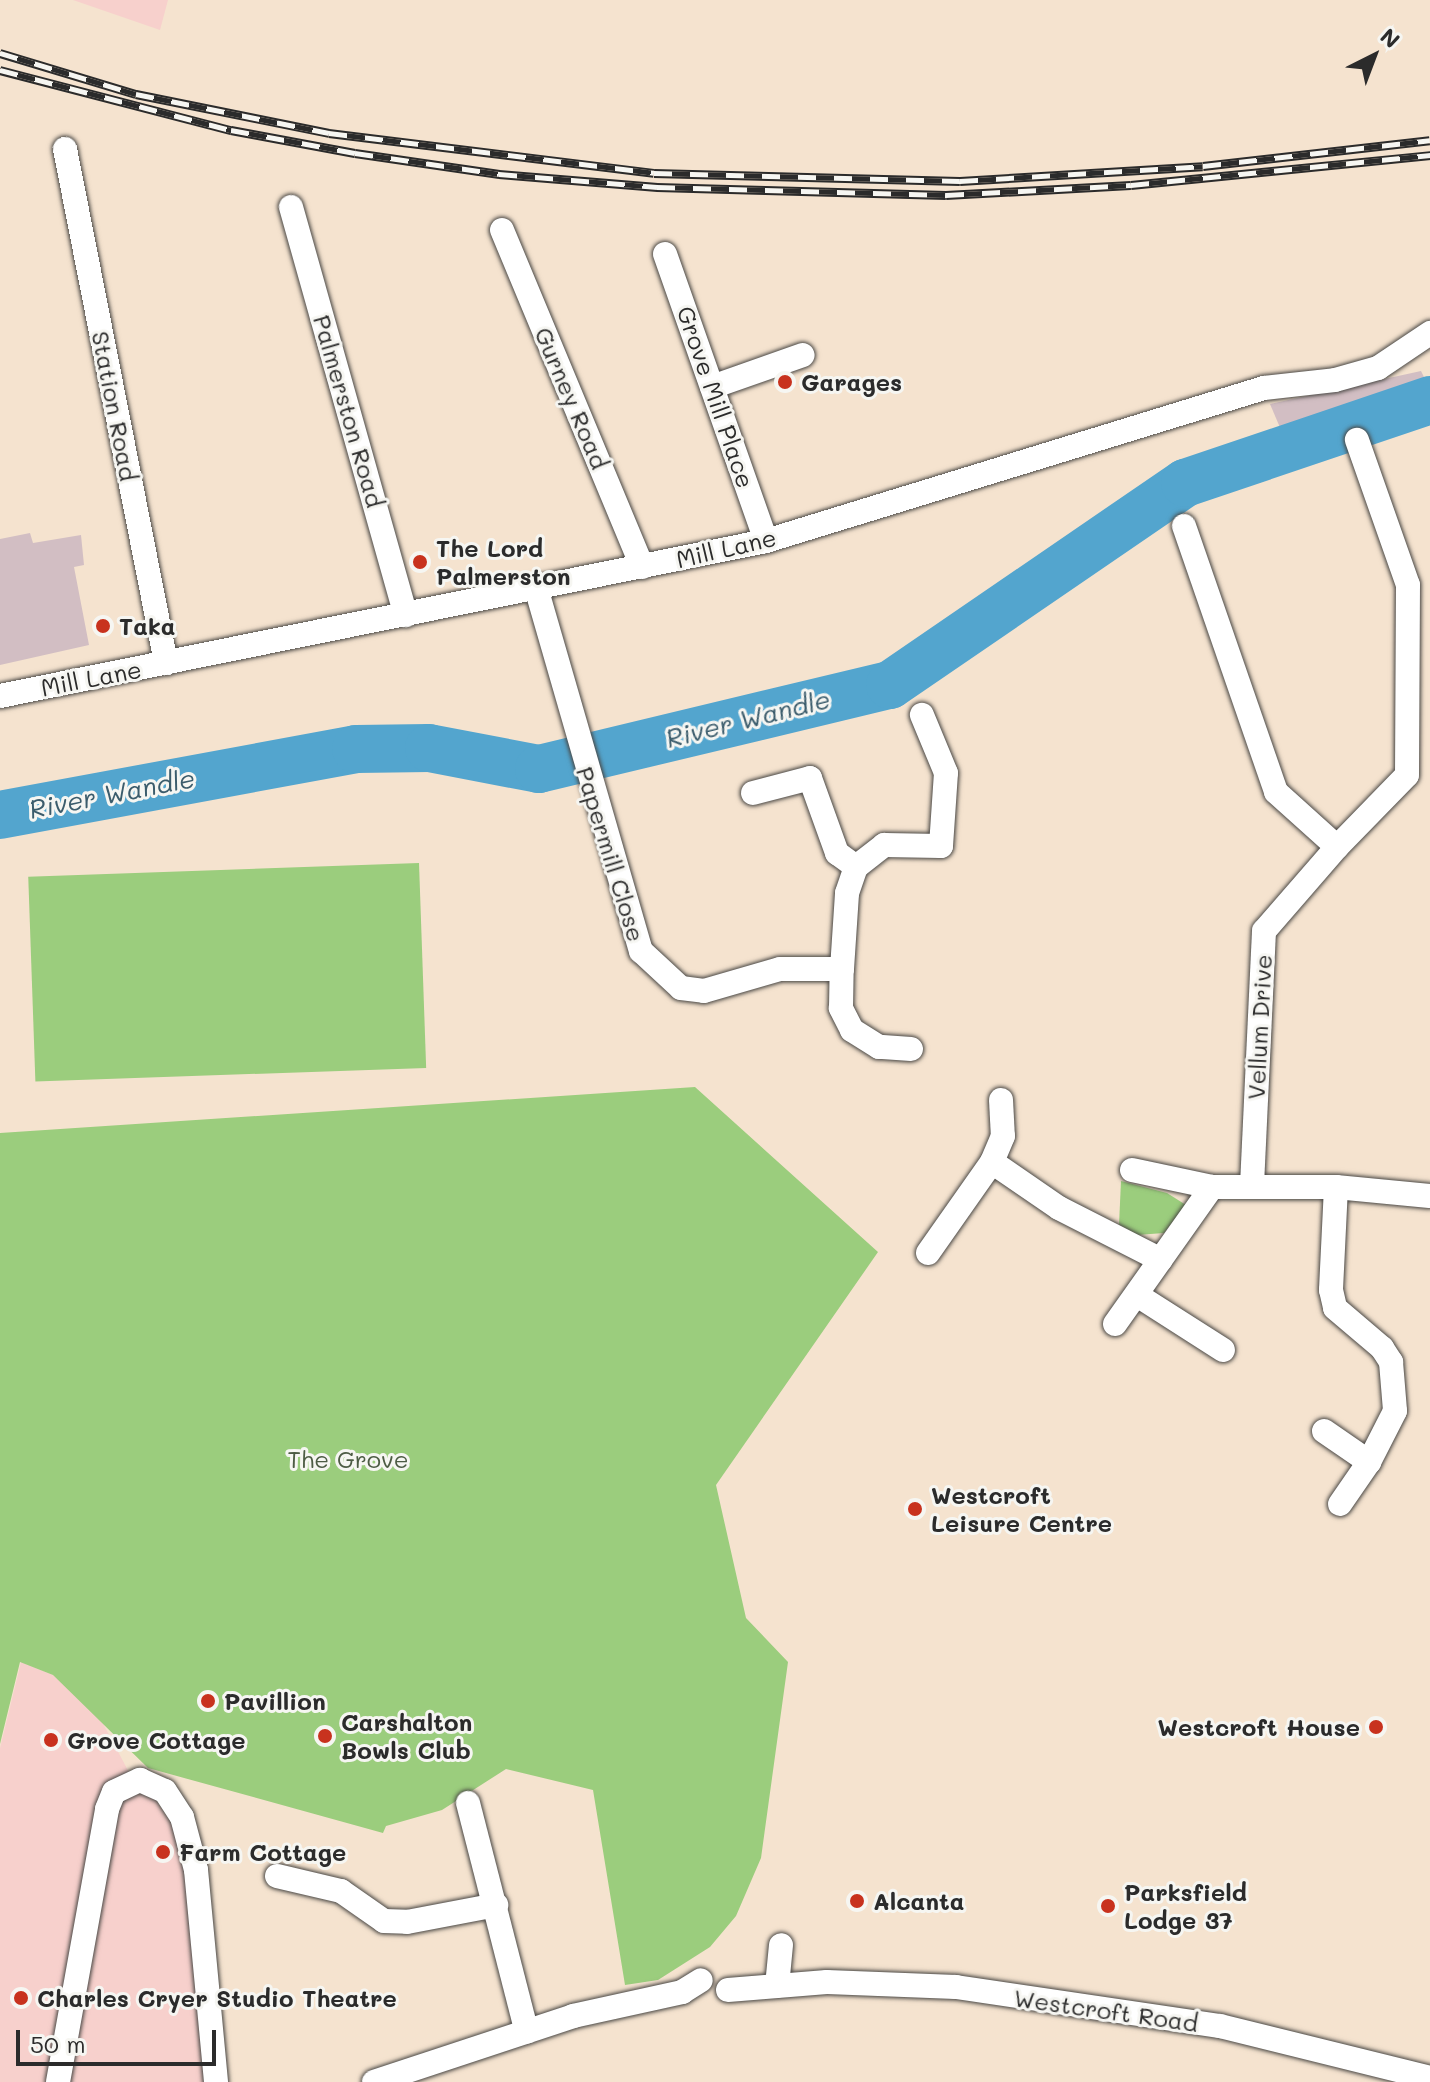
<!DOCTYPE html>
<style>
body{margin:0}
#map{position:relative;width:1430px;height:2082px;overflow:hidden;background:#f5e3cf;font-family:Mali,sans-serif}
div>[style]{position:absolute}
.built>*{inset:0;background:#f7d0cc}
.industrial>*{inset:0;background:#d2bec3}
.green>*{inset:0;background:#9bcd7d;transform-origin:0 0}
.river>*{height:48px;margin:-24px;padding:0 24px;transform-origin:24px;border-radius:24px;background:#53a5ce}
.roads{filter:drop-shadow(0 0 2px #494744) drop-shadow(0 0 2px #494744)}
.street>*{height:24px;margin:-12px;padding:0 12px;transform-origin:12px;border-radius:12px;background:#fff}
.rail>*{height:9px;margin-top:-4.5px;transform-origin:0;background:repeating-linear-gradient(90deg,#f6f6f2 0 18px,#2b2b2b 0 36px);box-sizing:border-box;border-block:2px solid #2b2b2b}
.dots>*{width:22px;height:22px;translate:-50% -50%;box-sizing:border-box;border:4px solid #f6f6f2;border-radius:50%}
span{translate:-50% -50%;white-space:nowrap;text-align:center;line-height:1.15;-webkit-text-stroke:6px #f6f6f2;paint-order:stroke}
.poi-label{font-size:24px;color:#2b2b2b;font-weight:700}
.left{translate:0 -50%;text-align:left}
.right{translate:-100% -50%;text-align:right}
.street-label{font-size:24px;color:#2b2b2b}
.park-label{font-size:24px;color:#4d5c44}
.water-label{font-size:26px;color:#3b5c6c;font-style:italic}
.north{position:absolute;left:1334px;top:16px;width:80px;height:80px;-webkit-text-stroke:6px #f6f6f2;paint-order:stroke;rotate:42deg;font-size:22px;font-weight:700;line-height:32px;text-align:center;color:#2b2b2b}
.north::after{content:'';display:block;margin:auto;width:28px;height:36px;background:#2b2b2b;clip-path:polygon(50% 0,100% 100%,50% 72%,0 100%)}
.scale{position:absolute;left:16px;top:2030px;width:200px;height:36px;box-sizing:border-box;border:4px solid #2b2b2b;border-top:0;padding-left:10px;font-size:24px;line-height:28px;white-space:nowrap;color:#2b2b2b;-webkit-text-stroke:6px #f6f6f2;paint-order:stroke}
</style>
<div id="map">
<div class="built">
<i style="clip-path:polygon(73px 0,168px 0,160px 30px)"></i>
<i style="clip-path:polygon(21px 1662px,53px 1675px,98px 1714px,140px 1793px,153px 1796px,171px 1823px,188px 1872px,206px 2082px,0 2082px,0 1748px)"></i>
</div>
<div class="industrial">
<i style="clip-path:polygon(1421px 371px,1428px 385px,1413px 395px,1284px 437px,1270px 404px)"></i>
<i style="clip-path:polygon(30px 533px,33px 543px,81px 535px,84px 565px,74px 567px,89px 645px,0 665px,0 539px)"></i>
</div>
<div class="green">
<i style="left:419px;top:863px;width:205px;height:391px;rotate:88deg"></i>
<i style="clip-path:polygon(695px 1087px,878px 1252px,716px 1485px,746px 1618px,788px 1662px,761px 1858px,736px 1916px,710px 1947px,658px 1980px,625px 1985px,593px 1790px,506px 1769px,442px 1810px,386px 1826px,383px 1833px,148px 1768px,53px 1675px,20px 1662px,0 1744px,0 1133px)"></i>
<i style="clip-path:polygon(1121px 1181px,1167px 1193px,1186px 1205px,1164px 1233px,1137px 1235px,1119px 1225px)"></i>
</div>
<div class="river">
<i style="left:0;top:815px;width:362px;rotate:-10.5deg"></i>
<i style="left:356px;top:749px;width:73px;rotate:-0.8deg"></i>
<i style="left:429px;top:748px;width:112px;rotate:10.8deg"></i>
<i style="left:539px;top:769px;width:361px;rotate:-13.5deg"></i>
<i style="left:890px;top:685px;width:358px;rotate:-34.4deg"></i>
<i style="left:1185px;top:483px;width:259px;rotate:-18.7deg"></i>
</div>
<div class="roads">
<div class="street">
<i style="left:65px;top:149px;width:524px;rotate:78.88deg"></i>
<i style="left:291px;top:207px;width:424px;rotate:74.3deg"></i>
<i style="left:502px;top:230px;width:365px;rotate:67.4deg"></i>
<i style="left:665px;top:254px;width:304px;rotate:70.6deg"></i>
<i style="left:712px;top:387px;width:96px;rotate:-19.4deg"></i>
<i style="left:1184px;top:526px;width:281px;rotate:70.9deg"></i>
<i style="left:1276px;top:792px;width:82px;rotate:42deg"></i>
<i style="left:1337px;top:847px;width:111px;rotate:131deg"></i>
<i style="left:1264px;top:931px;width:255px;rotate:92.7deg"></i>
<i style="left:537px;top:591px;width:375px;rotate:73.9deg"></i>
<i style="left:641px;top:951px;width:54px;rotate:42.8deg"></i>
<i style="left:681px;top:988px;width:23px;rotate:7deg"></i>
<i style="left:704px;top:991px;width:79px;rotate:-16.1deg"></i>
<i style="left:780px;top:969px;width:62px"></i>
<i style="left:0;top:696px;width:782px;rotate:-11.44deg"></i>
<i style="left:766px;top:541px;width:521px;rotate:-17.08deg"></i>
<i style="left:1264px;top:388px;width:71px;rotate:-6.4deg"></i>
<i style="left:1335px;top:380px;width:45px;rotate:-15.6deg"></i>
<i style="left:1378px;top:368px;width:63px;rotate:-33.9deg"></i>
<i style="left:753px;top:793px;width:59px;rotate:-14.7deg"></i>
<i style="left:810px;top:778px;width:80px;rotate:70.2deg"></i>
<i style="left:837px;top:853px;width:24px;rotate:36deg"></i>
<i style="left:1337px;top:847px;width:100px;rotate:-45.8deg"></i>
<i style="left:1407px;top:775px;width:190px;rotate:-89.7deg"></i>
<i style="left:1408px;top:585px;width:154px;rotate:-109.4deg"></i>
<i style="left:911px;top:1049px;width:32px;rotate:-176deg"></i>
<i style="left:879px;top:1047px;width:32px;rotate:-148deg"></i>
<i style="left:852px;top:1030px;width:25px;rotate:-117deg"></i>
<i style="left:841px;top:1008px;width:39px;rotate:-89deg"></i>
<i style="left:842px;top:969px;width:76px;rotate:-86.2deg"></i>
<i style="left:847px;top:893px;width:28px;rotate:-71deg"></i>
<i style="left:856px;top:867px;width:36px;rotate:-38deg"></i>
<i style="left:884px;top:845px;width:57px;rotate:1deg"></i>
<i style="left:941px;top:846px;width:73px;rotate:-86.1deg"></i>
<i style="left:946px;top:773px;width:63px;rotate:-112.5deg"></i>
<i style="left:1001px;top:1100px;width:36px;rotate:87deg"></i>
<i style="left:1003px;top:1136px;width:28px;rotate:113deg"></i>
<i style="left:992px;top:1162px;width:81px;rotate:34.5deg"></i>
<i style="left:1059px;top:1208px;width:114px;rotate:27deg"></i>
<i style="left:1132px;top:1170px;width:82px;rotate:12deg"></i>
<i style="left:1212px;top:1187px;width:124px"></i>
<i style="left:1336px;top:1187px;width:94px;rotate:5.5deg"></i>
<i style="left:1336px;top:1187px;width:103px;rotate:92.8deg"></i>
<i style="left:1331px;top:1290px;width:18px;rotate:77deg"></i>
<i style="left:1335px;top:1308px;width:62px;rotate:40.4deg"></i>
<i style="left:1382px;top:1348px;width:17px;rotate:57deg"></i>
<i style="left:1391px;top:1362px;width:49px;rotate:85.3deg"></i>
<i style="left:1395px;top:1411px;width:57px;rotate:117deg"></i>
<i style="left:1369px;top:1462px;width:51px;rotate:124.6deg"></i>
<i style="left:928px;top:1253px;width:111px;rotate:-54.9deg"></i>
<i style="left:1137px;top:1295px;width:102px;rotate:32.6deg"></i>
<i style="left:1115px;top:1324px;width:168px;rotate:-54.7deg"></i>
<i style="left:1324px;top:1431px;width:55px;rotate:34.6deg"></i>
<i style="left:468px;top:1803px;width:236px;rotate:75.6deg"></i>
<i style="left:277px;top:1876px;width:66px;rotate:13.2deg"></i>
<i style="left:341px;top:1891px;width:52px;rotate:34.9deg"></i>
<i style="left:384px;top:1921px;width:23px;rotate:2deg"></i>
<i style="left:407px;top:1922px;width:91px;rotate:-10.8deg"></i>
<i style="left:777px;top:1986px;width:41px;rotate:-84.4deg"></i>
<i style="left:728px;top:1990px;width:99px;rotate:-4.6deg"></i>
<i style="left:827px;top:1982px;width:129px;rotate:2.2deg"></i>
<i style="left:956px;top:1987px;width:267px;rotate:8.4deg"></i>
<i style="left:1220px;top:2026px;width:216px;rotate:13.9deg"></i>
<i style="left:58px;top:2082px;width:277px;rotate:-79.8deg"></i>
<i style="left:107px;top:1809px;width:18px;rotate:-68deg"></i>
<i style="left:114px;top:1792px;width:29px;rotate:-25deg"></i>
<i style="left:140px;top:1780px;width:27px;rotate:24deg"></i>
<i style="left:165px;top:1791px;width:31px;rotate:57deg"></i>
<i style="left:182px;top:1817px;width:55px;rotate:75.2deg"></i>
<i style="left:196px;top:1870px;width:213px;rotate:84.6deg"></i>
<i style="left:374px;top:2082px;width:210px;rotate:-18.3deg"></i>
<i style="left:573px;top:2016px;width:112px;rotate:-12.4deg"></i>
<i style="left:682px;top:1992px;width:22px;rotate:-32deg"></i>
</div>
</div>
<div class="rail">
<i style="left:0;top:53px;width:142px;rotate:16.8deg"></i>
<i style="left:136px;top:94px;width:197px;rotate:11.4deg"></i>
<i style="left:329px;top:133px;width:327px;rotate:7deg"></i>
<i style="left:654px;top:173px;width:306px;rotate:1.5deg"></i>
<i style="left:960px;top:181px;width:243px;rotate:-3.5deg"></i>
<i style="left:1203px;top:166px;width:228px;rotate:-6.5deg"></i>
<i style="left:0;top:70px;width:239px;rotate:14.6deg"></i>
<i style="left:231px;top:130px;width:126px;rotate:10.5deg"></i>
<i style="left:355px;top:153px;width:146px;rotate:8.3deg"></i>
<i style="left:499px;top:174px;width:159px;rotate:4.7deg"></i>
<i style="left:657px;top:187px;width:289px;rotate:1.6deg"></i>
<i style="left:946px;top:195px;width:185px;rotate:-3.1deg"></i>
<i style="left:1131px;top:185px;width:301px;rotate:-5.7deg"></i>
</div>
<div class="dots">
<i style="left:785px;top:382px;background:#c8321e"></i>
<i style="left:420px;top:562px;background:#c8321e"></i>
<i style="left:103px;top:626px;background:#c8321e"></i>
<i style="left:915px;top:1509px;background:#c8321e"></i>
<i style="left:208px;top:1701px;background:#c8321e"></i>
<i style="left:1376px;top:1727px;background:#c8321e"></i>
<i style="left:325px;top:1736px;background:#c8321e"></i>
<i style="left:51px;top:1740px;background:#c8321e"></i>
<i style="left:163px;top:1852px;background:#c8321e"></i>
<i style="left:857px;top:1901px;background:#c8321e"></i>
<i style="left:1108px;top:1906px;background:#c8321e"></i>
<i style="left:21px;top:1998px;background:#c8321e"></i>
</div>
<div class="poi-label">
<span class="left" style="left:801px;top:382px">Garages</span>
<span class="left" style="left:436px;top:562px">The Lord<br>Palmerston</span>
<span class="left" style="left:119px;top:626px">Taka</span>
<span class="left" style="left:931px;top:1509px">Westcroft<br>Leisure Centre</span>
<span class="left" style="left:224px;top:1701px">Pavillion</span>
<span class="left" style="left:341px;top:1736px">Carshalton<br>Bowls Club</span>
<span class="right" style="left:1360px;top:1727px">Westcroft House</span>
<span class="left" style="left:67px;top:1740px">Grove Cottage</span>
<span class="left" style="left:179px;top:1852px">Farm Cottage</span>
<span class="left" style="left:1124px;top:1906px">Parksfield<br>Lodge 37</span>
<span class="left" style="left:873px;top:1901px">Alcanta</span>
<span class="left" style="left:37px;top:1998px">Charles Cryer Studio Theatre</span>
</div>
<div class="street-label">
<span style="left:716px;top:397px;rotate:71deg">Grove Mill Place</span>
<span style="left:572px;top:398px;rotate:67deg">Gurney Road</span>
<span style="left:115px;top:406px;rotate:79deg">Station Road</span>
<span style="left:349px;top:411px;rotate:74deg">Palmerston Road</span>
<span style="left:726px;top:548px;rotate:-13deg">Mill Lane</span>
<span style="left:91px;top:678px;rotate:-11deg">Mill Lane</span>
<span style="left:611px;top:854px;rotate:73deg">Papermill Close</span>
<span style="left:1259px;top:1027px;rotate:-87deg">Vellum Drive</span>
<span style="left:1106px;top:2010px;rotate:8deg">Westcroft Road</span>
</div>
<div class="park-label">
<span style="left:348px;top:1459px">The Grove</span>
</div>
<div class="water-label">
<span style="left:748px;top:719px;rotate:-14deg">River Wandle</span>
<span style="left:112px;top:794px;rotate:-11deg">River Wandle</span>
</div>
<div class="north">N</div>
<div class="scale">50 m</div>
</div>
